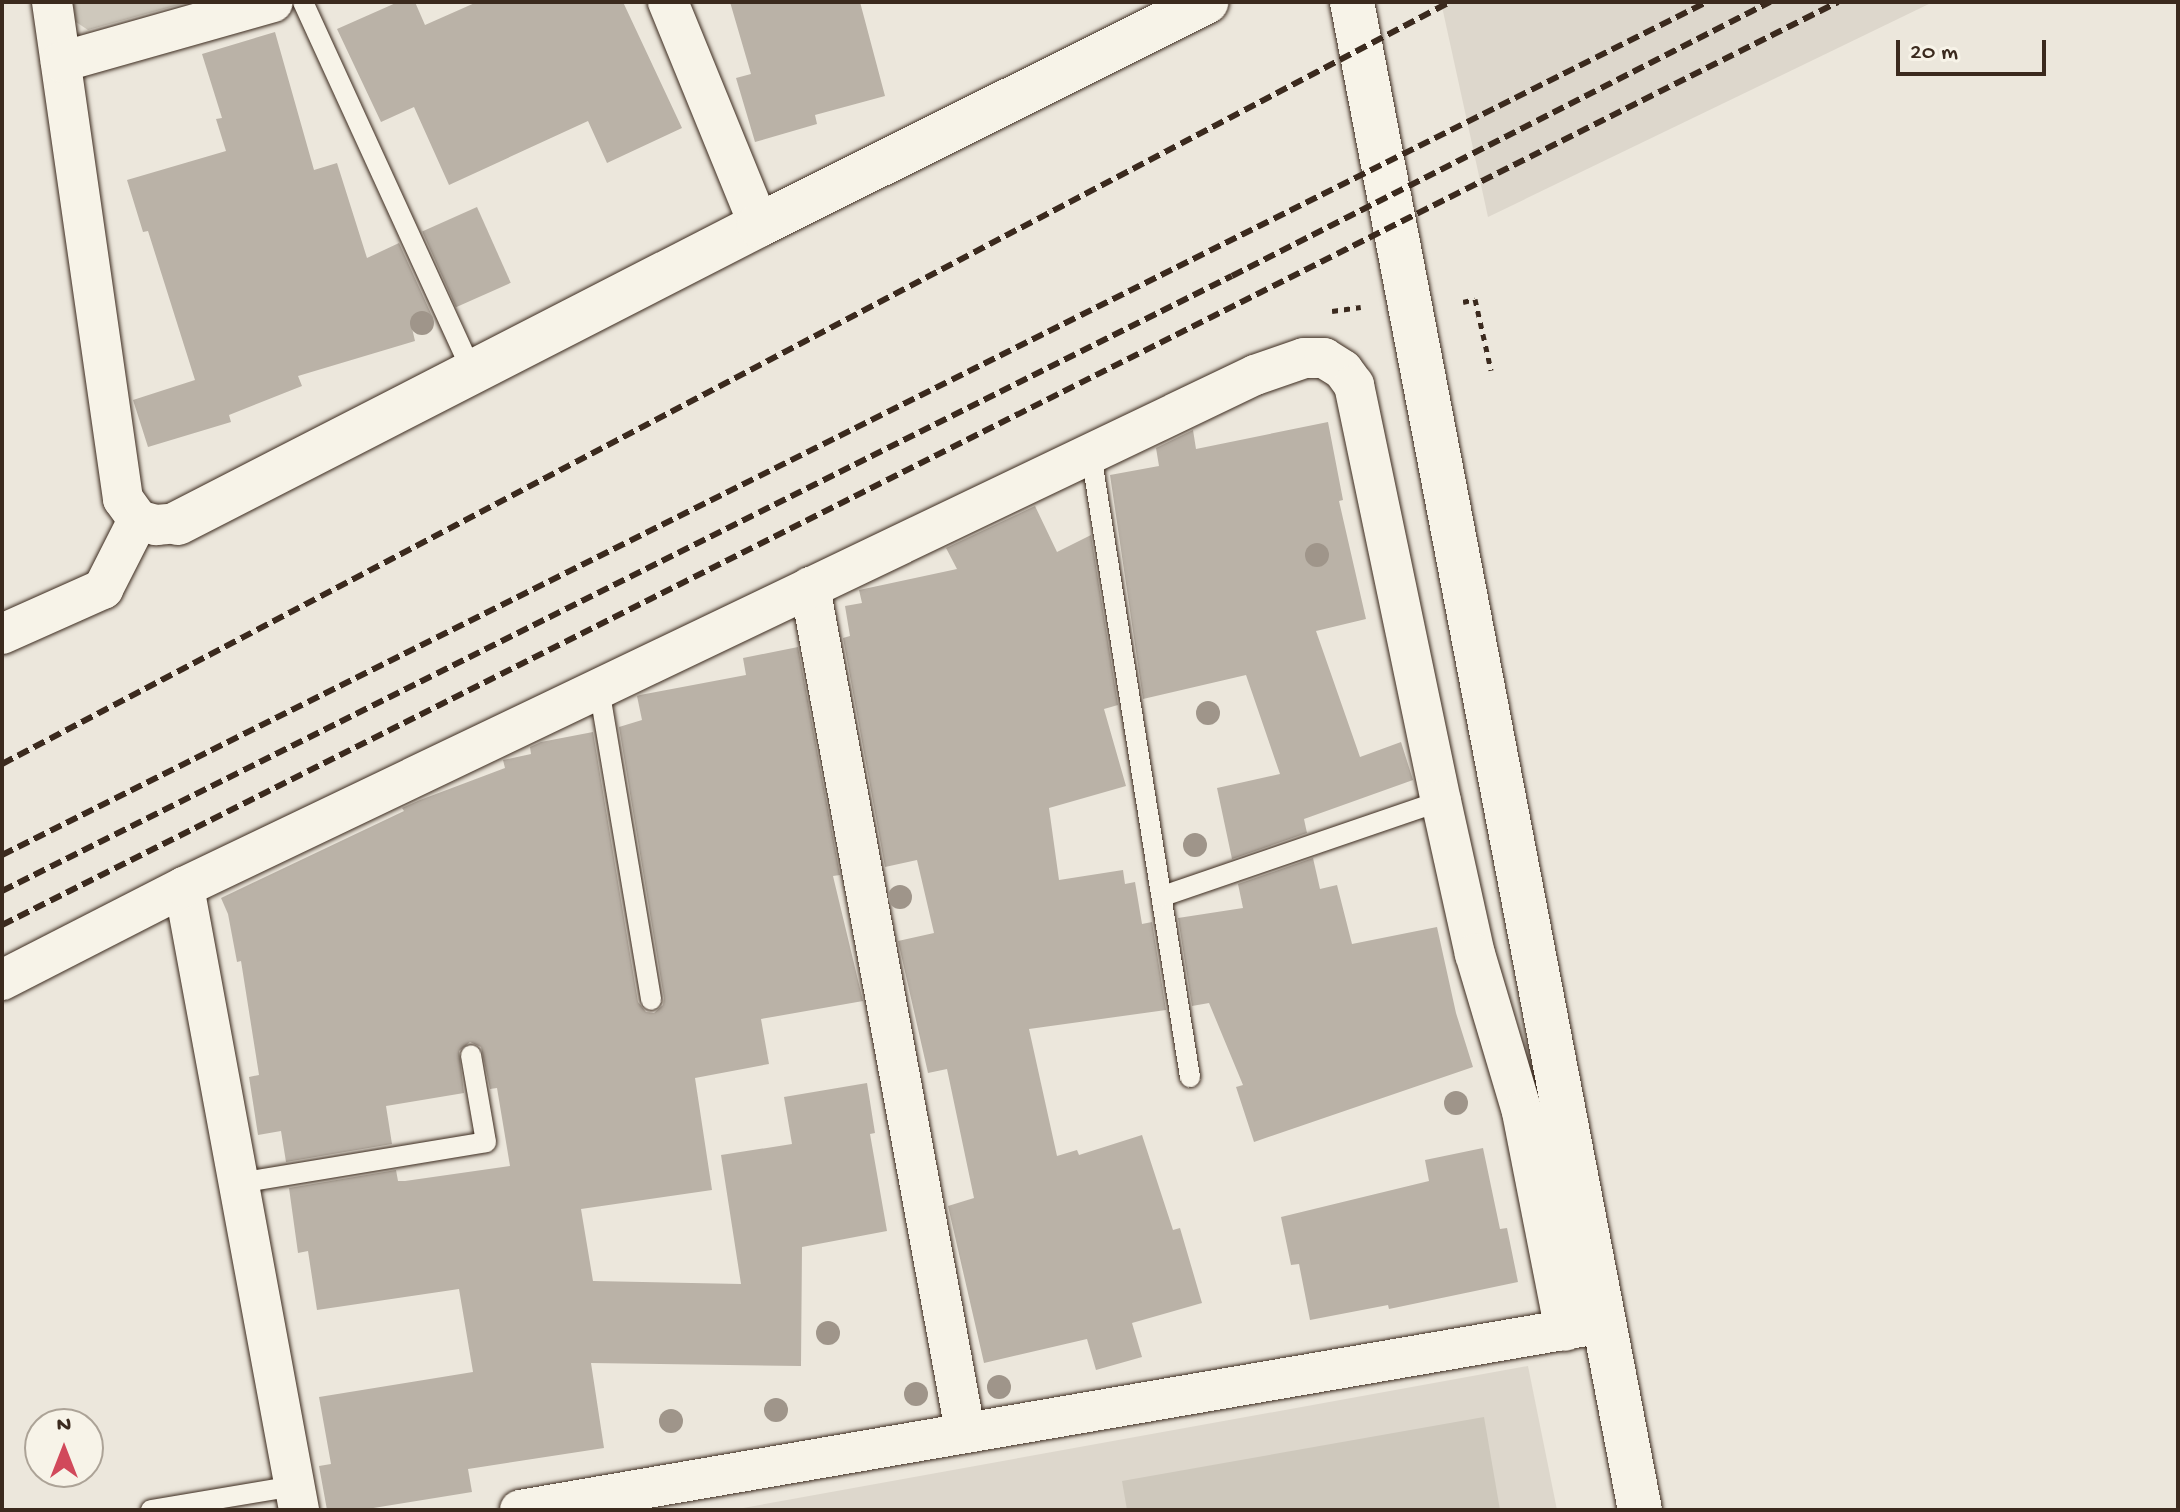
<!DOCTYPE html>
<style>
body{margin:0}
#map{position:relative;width:2180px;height:1512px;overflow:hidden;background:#ece7dc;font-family:"Gochi Hand",sans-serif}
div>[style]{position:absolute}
.built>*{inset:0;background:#ddd7cc}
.green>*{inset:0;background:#cec8bc}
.building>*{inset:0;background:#bab2a7;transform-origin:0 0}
.path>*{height:5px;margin-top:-2.5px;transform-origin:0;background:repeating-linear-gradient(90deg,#3b2a1e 0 6px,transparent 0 12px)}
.roads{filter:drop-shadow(0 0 2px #3b2a1e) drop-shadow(0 0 2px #3b2a1e)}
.lane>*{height:20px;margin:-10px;padding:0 10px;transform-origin:10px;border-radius:10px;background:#f7f3e8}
.street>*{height:40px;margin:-20px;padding:0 20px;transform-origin:20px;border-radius:20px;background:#f7f3e8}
.secondary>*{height:44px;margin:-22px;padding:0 22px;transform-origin:22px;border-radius:22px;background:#f7f3e8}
.rail>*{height:6px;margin-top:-3px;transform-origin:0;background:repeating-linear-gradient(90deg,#3b2a1e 0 12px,transparent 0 18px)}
.trees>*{width:24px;height:24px;margin:-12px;border-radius:50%;background:#9f958a}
span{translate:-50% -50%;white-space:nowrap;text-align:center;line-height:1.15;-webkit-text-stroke:8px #f7f3e8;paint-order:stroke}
.frame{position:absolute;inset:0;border:4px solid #3b2a1e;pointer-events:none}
.north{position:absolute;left:24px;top:1408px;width:80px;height:80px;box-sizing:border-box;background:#f7f3e8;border:2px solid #aca397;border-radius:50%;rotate:0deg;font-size:22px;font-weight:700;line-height:32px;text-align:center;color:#3b2a1e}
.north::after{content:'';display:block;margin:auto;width:28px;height:36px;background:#d1495b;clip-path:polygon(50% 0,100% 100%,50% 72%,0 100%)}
.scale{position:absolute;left:1896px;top:40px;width:150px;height:36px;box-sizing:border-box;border:4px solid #3b2a1e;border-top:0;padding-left:10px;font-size:24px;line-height:28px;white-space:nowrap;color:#3b2a1e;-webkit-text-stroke:6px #f7f3e8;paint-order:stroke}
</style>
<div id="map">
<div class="built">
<i style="clip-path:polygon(1441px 2px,1933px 2px,1488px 217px)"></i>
<i style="clip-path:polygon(1528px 1366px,1557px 1510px,732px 1510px)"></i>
</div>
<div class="green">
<i style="clip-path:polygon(73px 2px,189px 2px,88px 30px,76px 22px)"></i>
<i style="clip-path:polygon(1484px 1417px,1500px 1510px,1127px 1510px,1122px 1481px)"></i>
</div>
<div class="building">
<i style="clip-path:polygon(398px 2px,415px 2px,425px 25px,477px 2px,623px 2px,682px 128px,607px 163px,588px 121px,449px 185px,414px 107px,381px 122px,337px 29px)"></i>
<i style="clip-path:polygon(730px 2px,860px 2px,885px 96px,815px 115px,817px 124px,755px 142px,736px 78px,751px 74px)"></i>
<i style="clip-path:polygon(275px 32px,314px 170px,337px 163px,367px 258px,399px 243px,433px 318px,412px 328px,415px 341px,298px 376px,302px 386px,229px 415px,231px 422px,148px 447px,133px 400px,195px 380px,148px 231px,143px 232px,127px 180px,226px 151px,216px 119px,222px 118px,202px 54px)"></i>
<i style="left:477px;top:207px;width:83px;height:60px;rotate:66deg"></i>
<i style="clip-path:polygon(1328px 422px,1343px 500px,1339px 501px,1366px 619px,1316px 631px,1360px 757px,1401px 742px,1413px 780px,1304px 819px,1307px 833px,1232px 859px,1217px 788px,1280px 774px,1246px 675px,1143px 699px,1110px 475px,1159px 466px,1156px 448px,1193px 430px,1196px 449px)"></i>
<i style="clip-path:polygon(1035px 506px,1057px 552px,1091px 535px,1118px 705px,1104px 709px,1126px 786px,1049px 808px,1059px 880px,1123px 870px,1125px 884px,1135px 882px,1142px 924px,1152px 922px,1166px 1010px,1029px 1029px,1057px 1156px,1077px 1150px,1079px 1155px,1142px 1135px,1173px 1230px,1180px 1228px,1202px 1303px,1132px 1323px,1142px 1357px,1096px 1370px,1087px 1339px,984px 1363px,948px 1206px,974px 1198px,947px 1069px,928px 1073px,898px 941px,934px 933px,917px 860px,885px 867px,843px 638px,850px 636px,845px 606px,862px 603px,859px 590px,957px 569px,946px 548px)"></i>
<i style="clip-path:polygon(798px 647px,840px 875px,833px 876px,863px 1001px,761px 1019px,769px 1064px,695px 1078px,712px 1190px,581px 1209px,593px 1281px,741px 1284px,721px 1155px,792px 1144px,784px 1097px,867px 1083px,875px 1133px,870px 1134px,887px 1231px,802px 1247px,801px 1366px,591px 1363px,604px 1448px,468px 1469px,472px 1492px,361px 1510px,327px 1510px,319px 1466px,331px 1464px,319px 1397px,473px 1372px,459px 1289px,317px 1310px,308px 1251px,298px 1253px,289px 1188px,396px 1170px,398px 1181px,405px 1181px,510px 1166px,497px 1088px,490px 1089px,481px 1047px,470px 1042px,459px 1051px,464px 1093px,386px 1106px,392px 1144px,286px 1162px,281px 1131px,258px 1135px,249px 1077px,259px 1075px,241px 961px,237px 962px,228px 914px,221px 898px,404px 811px,402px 808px,420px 800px,505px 768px,503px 760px,531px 754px,530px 747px,541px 742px,593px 732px,638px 1002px,646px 1012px,654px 1013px,663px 1005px,664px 998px,619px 727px,642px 720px,637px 696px,640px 695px,746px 675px,743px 658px)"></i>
<i style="clip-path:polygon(1313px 858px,1320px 889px,1337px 885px,1352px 944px,1437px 927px,1456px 1013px,1473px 1067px,1254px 1142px,1236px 1087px,1243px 1085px,1209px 1003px,1192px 1006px,1178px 918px,1243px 908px,1238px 884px)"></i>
<i style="clip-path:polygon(1483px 1148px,1500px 1229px,1507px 1228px,1518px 1282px,1389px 1309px,1388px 1305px,1310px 1320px,1299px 1264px,1291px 1265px,1281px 1217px,1429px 1181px,1425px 1160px)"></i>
</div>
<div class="path">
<i style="left:1463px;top:302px;width:12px;rotate:-14deg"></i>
<i style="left:1475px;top:299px;width:73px;rotate:77.3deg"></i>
<i style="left:1332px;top:311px;width:29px;rotate:-8deg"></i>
</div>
<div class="roads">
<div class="lane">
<i style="left:303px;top:2px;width:408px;rotate:65.4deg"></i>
<i style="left:1091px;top:454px;width:631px;rotate:80.97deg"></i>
<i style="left:599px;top:688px;width:316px;rotate:80.5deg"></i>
<i style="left:1163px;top:896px;width:294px;rotate:-18.9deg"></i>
<i style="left:239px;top:1183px;width:250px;rotate:-9.4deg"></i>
<i style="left:486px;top:1142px;width:88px;rotate:-99.8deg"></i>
<i style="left:151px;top:1510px;width:146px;rotate:-9.5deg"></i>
</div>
<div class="street">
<i style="left:52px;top:2px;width:502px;rotate:81.87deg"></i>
<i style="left:123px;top:499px;width:26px;rotate:54deg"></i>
<i style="left:138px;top:520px;width:19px;rotate:16deg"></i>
<i style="left:156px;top:525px;width:22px;rotate:-5deg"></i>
<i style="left:668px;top:2px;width:241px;rotate:67.8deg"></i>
<i style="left:61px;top:62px;width:220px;rotate:-15.8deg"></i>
<i style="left:810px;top:587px;width:858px;rotate:79.59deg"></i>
<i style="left:2px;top:634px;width:111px;rotate:-24deg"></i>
<i style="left:103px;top:589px;width:77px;rotate:-63.1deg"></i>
<i style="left:184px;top:887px;width:634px;rotate:79.54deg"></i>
<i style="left:2px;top:980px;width:204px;rotate:-27.1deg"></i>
<i style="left:184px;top:887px;width:1187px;rotate:-25.55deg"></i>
<i style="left:1255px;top:375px;width:52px;rotate:-19.1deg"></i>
<i style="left:1304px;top:358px;width:20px"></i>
<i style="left:1324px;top:358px;width:22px;rotate:32deg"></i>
<i style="left:1343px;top:370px;width:19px;rotate:54deg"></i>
<i style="left:1354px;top:385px;width:425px;rotate:78.2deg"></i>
<i style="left:1441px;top:801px;width:157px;rotate:77.5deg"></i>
<i style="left:1475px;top:954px;width:165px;rotate:73.4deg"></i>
<i style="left:1522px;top:1112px;width:223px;rotate:78.9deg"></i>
<i style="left:520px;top:1510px;width:1088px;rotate:-9.79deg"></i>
</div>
<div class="secondary">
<i style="left:1352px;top:2px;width:1535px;rotate:79.19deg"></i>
<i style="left:178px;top:523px;width:653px;rotate:-27.15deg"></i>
<i style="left:759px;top:225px;width:500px;rotate:-26.5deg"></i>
</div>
</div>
<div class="rail">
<i style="left:2px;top:764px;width:1636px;rotate:-27.76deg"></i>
<i style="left:2px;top:855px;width:1906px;rotate:-26.58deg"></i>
<i style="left:2px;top:891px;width:1375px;rotate:-26.57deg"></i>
<i style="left:1232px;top:276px;width:604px;rotate:-26.99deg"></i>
<i style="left:2px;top:925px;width:2055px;rotate:-26.69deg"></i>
</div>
<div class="trees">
<i style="left:422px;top:323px"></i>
<i style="left:1317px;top:555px"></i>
<i style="left:1208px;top:713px"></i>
<i style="left:1195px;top:845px"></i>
<i style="left:900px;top:897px"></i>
<i style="left:1456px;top:1103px"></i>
<i style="left:828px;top:1333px"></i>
<i style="left:999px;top:1387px"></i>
<i style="left:916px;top:1394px"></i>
<i style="left:776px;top:1410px"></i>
<i style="left:671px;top:1421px"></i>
</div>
<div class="frame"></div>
<div class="north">N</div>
<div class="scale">20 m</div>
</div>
